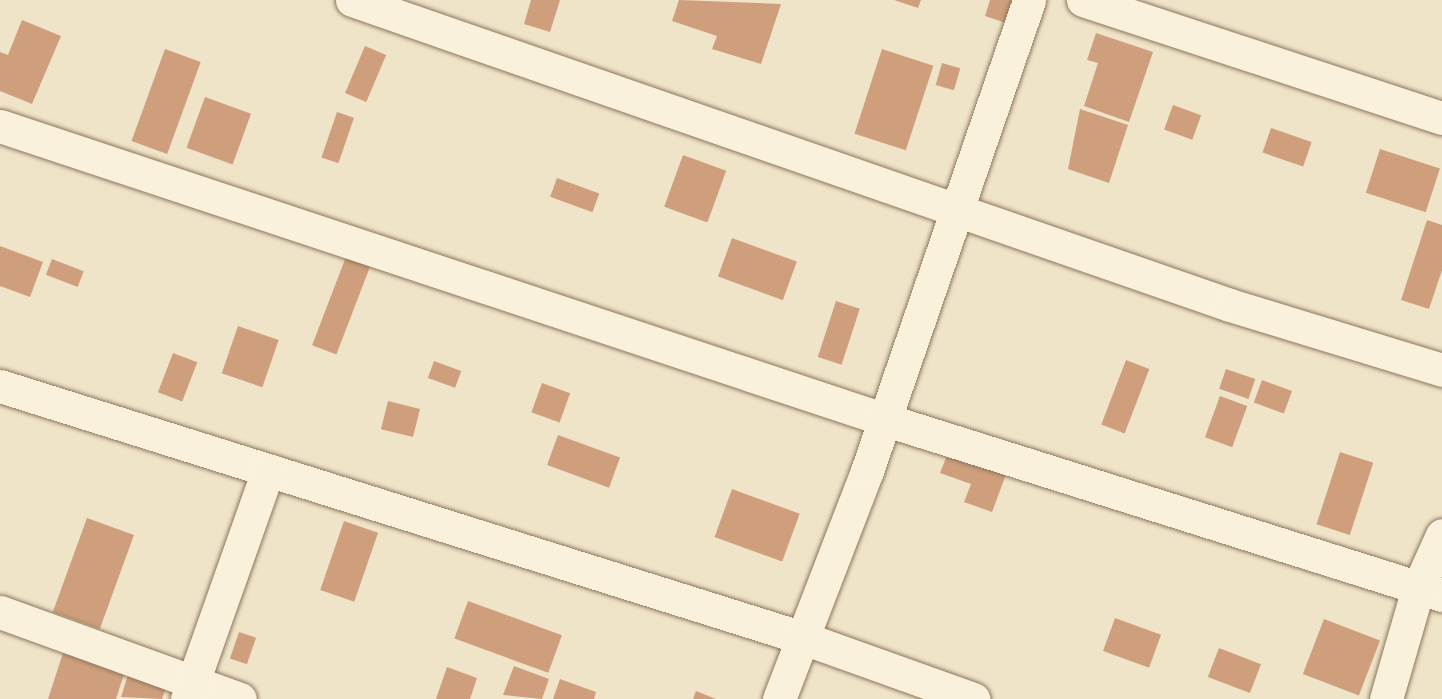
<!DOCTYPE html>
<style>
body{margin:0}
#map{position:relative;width:1442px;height:699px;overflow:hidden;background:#f0e4c8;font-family:"Playfair Display",serif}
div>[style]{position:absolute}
.building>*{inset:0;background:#cf9f7d;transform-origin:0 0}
.roads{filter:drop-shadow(0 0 2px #8d765c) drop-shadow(0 0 2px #8d765c)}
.minor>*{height:33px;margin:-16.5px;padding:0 16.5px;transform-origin:16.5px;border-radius:16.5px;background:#faf1dc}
span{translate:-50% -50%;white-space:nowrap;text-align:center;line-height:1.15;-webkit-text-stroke:4.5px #f7eed8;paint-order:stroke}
</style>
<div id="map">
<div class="building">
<i style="clip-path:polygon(531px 0,560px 0,550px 32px,524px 24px)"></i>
<i style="clip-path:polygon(679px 0,781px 4px,761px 64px,712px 49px,717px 36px,672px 21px)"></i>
<i style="clip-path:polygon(894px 0,921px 0,918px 8px)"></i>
<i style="clip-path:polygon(990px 0,1014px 0,1006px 23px,985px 16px)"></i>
<i style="clip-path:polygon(22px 20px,61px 36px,32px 104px,0 91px,0 52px,8px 55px)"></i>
<i style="clip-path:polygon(1096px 33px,1153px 52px,1129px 122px,1084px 106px,1098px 63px,1087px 60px)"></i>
<i style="left:365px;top:46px;width:23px;height:51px;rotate:23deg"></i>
<i style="left:165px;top:49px;width:38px;height:98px;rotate:20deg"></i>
<i style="left:882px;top:49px;width:54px;height:89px;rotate:18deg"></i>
<i style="left:942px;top:63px;width:19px;height:23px;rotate:16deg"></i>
<i style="left:205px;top:97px;width:49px;height:54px;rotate:20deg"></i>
<i style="left:1173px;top:105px;width:30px;height:26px;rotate:20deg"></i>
<i style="clip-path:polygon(1080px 109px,1128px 125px,1109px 183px,1068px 169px)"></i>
<i style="left:337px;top:112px;width:18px;height:48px;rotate:19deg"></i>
<i style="left:1271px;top:128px;width:43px;height:26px;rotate:19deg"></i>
<i style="left:1380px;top:149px;width:63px;height:46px;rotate:18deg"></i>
<i style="left:683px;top:155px;width:46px;height:55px;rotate:20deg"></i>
<i style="left:557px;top:178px;width:45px;height:20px;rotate:20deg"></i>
<i style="clip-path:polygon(1427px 220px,1442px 225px,1442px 270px,1429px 309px,1401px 300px)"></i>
<i style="left:732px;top:238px;width:69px;height:41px;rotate:20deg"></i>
<i style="clip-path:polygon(0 246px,43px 262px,30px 297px,0 286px)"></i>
<i style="left:349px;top:249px;width:26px;height:103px;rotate:21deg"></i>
<i style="left:52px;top:259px;width:34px;height:17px;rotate:21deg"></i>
<i style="left:836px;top:301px;width:25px;height:59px;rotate:18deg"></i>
<i style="left:238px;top:326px;width:43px;height:50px;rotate:19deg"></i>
<i style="left:173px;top:353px;width:26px;height:42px;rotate:21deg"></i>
<i style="left:1126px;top:360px;width:25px;height:69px;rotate:21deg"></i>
<i style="left:434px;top:361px;width:29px;height:18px;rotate:20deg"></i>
<i style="left:1226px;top:369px;width:31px;height:21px;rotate:19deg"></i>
<i style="left:1262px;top:380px;width:32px;height:24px;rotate:20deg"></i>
<i style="left:542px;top:383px;width:30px;height:31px;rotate:20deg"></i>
<i style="left:1220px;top:396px;width:29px;height:44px;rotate:20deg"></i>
<i style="left:388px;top:401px;width:33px;height:29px;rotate:14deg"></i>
<i style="left:558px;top:435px;width:66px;height:32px;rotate:20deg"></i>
<i style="clip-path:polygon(950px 448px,1008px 469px,992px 512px,964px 502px,971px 484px,940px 473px)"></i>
<i style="left:1340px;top:452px;width:35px;height:76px;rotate:18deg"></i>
<i style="left:732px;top:489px;width:72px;height:51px;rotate:20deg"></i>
<i style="left:87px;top:518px;width:50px;height:100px;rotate:20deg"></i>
<i style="left:344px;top:521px;width:36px;height:73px;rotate:19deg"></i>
<i style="left:468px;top:601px;width:100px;height:40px;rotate:20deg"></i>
<i style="left:1115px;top:618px;width:49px;height:35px;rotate:20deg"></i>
<i style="left:1324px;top:619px;width:60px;height:59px;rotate:21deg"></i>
<i style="left:239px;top:632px;width:18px;height:28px;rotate:19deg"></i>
<i style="left:1219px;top:648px;width:45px;height:31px;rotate:21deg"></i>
<i style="clip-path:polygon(63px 653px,124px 674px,116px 699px,48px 699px)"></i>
<i style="clip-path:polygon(514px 666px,549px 679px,542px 699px,503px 695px)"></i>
<i style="clip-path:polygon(447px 667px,477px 678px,470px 699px,436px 699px)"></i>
<i style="clip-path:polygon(128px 675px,166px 688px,162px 699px,121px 697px)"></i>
<i style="clip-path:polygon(560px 679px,596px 692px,594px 699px,553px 699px)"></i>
<i style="clip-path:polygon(696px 691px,716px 699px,693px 699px)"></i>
</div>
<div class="roads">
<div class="minor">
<i style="left:352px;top:0;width:929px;rotate:19.16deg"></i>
<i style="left:1230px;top:305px;width:222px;rotate:17deg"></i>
<i style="left:1083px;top:0;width:378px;rotate:18.2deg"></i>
<i style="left:0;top:126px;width:930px;rotate:18.36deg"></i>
<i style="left:883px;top:419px;width:586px;rotate:17.48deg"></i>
<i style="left:0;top:386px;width:842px;rotate:17.42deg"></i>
<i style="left:803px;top:638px;width:181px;rotate:19.7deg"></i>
<i style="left:0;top:612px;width:255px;rotate:19.9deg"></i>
<i style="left:187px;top:699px;width:243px;rotate:-70.5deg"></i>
<i style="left:779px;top:699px;width:244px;rotate:-68.9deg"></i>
<i style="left:867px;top:471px;width:498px;rotate:-71deg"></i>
<i style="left:1386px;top:699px;width:116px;rotate:-73.9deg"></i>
<i style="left:1418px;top:588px;width:58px;rotate:-65.6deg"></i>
</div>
</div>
</div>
